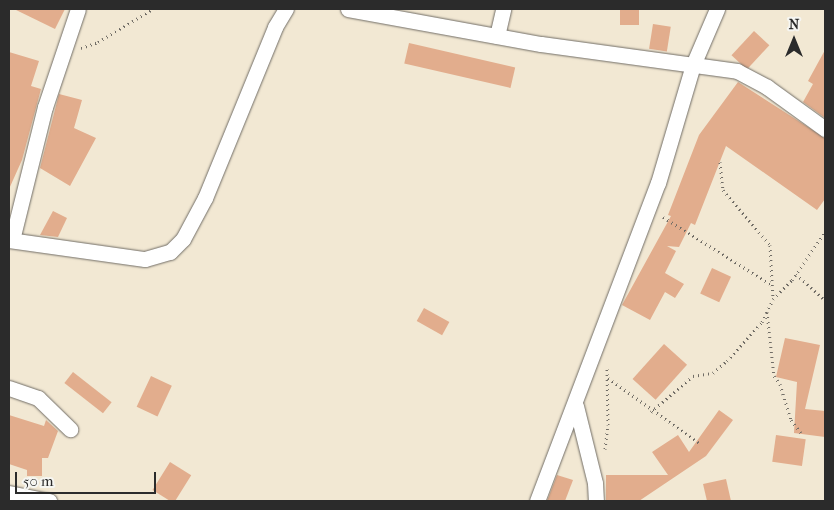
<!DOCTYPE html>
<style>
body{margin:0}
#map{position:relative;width:834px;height:510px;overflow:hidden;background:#f2e8d3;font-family:"IM FELL French Canon",serif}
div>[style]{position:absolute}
.building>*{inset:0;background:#e2ad8d;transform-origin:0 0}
.path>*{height:3px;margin-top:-1.5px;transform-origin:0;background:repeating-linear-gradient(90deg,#716d66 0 1px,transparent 0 5px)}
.roads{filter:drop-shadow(0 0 1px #716d66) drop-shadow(0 0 1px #716d66)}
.street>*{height:15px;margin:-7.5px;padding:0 7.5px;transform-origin:7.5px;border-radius:7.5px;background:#fff}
span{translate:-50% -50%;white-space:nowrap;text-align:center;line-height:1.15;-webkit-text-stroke:4px #f6f6f2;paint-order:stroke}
.frame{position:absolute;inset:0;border:10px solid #2b2b2b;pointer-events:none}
.north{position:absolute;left:769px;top:15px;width:50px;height:50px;-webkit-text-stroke:4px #f6f6f2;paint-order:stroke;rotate:0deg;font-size:14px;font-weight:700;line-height:20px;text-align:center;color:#2b2b2b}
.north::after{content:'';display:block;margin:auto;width:18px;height:22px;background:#2b2b2b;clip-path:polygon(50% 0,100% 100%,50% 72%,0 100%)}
.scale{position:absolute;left:15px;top:472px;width:141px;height:22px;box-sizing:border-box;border:2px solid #2b2b2b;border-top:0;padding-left:6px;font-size:15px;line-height:18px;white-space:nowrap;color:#2b2b2b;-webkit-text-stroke:4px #f6f6f2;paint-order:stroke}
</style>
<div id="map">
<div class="building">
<i style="clip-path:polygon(14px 9px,65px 9px,55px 29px)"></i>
<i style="left:620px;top:9px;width:19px;height:16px"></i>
<i style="left:653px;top:24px;width:18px;height:25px;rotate:9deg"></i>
<i style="left:754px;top:31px;width:21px;height:33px;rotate:43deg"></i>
<i style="left:409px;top:43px;width:109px;height:21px;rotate:13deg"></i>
<i style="clip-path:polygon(825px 50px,825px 118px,803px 102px,813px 84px,808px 81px)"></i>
<i style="clip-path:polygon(9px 52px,39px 61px,31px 86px,41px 89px,22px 160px,9px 189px)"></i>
<i style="clip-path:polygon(738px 82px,825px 138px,825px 199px,817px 210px,726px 146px,695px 225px,691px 223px,679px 247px,667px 246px,676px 251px,665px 273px,684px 284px,675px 298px,665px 292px,650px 320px,622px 305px,671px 216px,668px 215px,699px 135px)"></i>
<i style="clip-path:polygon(59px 94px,82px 100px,74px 128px,96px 138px,70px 186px,40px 168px)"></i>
<i style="clip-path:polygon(53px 211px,67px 218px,58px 237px,40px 235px)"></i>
<i style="left:712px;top:268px;width:21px;height:28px;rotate:25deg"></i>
<i style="left:424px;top:308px;width:29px;height:15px;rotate:29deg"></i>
<i style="clip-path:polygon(785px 338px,820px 345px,805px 409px,825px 411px,825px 437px,794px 433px,797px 382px,776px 377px)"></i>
<i style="left:664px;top:344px;width:31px;height:47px;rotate:42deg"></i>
<i style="left:73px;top:372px;width:49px;height:14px;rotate:38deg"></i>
<i style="left:151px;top:376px;width:23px;height:34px;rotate:25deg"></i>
<i style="clip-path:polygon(719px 410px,733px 420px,706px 456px,639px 501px,606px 501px,606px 475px,668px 475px,652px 452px,678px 435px,689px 452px)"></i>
<i style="clip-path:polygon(9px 415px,44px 426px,46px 420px,58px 431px,48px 458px,42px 458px,42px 476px,27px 476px,27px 470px,9px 464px)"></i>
<i style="left:776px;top:435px;width:30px;height:27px;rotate:8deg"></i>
<i style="left:170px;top:462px;width:25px;height:33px;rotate:32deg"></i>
<i style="clip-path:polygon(557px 475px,573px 480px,565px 501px,547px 501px)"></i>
<i style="clip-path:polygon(726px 479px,731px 501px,707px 501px,703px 484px)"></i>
</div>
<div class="path">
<i style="left:81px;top:48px;width:18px;rotate:-19deg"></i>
<i style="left:98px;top:42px;width:64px;rotate:-31deg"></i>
<i style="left:720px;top:162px;width:28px;rotate:84deg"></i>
<i style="left:723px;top:190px;width:72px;rotate:49.5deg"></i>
<i style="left:770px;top:245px;width:54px;rotate:86.8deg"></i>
<i style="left:663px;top:217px;width:128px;rotate:32deg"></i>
<i style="left:796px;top:274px;width:39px;rotate:42deg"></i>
<i style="left:767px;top:312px;width:64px;rotate:83.8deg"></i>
<i style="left:774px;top:376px;width:10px;rotate:53deg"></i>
<i style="left:780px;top:384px;width:38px;rotate:73deg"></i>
<i style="left:791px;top:420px;width:16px;rotate:52deg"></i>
<i style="left:608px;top:378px;width:112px;rotate:35.5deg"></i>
<i style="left:651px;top:412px;width:55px;rotate:-40.6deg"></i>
<i style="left:693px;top:376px;width:20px;rotate:-9deg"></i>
<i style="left:713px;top:373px;width:18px;rotate:-41deg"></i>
<i style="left:727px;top:361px;width:52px;rotate:-48.1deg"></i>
<i style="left:762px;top:322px;width:25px;rotate:-64deg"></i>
<i style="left:773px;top:299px;width:27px;rotate:-45deg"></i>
<i style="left:792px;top:280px;width:58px;rotate:-55.5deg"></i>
<i style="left:605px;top:449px;width:24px;rotate:-83deg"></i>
<i style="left:608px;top:425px;width:59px;rotate:-91deg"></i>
</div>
<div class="roads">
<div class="street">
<i style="left:348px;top:9px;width:196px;rotate:10.3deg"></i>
<i style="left:541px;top:44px;width:198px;rotate:7.8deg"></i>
<i style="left:737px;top:71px;width:34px;rotate:28deg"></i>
<i style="left:767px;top:87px;width:72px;rotate:35.9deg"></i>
<i style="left:497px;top:36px;width:28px;rotate:-77deg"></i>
<i style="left:9px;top:240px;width:137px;rotate:8deg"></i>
<i style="left:145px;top:259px;width:26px;rotate:-16deg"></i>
<i style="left:170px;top:252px;width:18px;rotate:-45deg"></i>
<i style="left:183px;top:239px;width:47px;rotate:-61.8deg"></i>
<i style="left:205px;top:198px;width:185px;rotate:-67.7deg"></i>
<i style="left:275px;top:27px;width:21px;rotate:-59deg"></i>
<i style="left:12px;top:240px;width:137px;rotate:-76.1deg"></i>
<i style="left:45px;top:107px;width:103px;rotate:-71.4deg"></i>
<i style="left:9px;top:388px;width:31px;rotate:19deg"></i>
<i style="left:38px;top:398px;width:45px;rotate:44.1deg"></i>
<i style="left:576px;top:406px;width:79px;rotate:76.1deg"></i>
<i style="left:595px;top:483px;width:18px;rotate:87deg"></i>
<i style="left:9px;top:493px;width:41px;rotate:11.3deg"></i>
<i style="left:537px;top:501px;width:340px;rotate:-69.2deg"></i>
<i style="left:658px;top:183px;width:123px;rotate:-73.5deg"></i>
<i style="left:693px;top:65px;width:61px;rotate:-66.8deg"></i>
</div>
</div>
<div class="frame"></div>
<div class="north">N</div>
<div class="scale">50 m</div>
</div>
